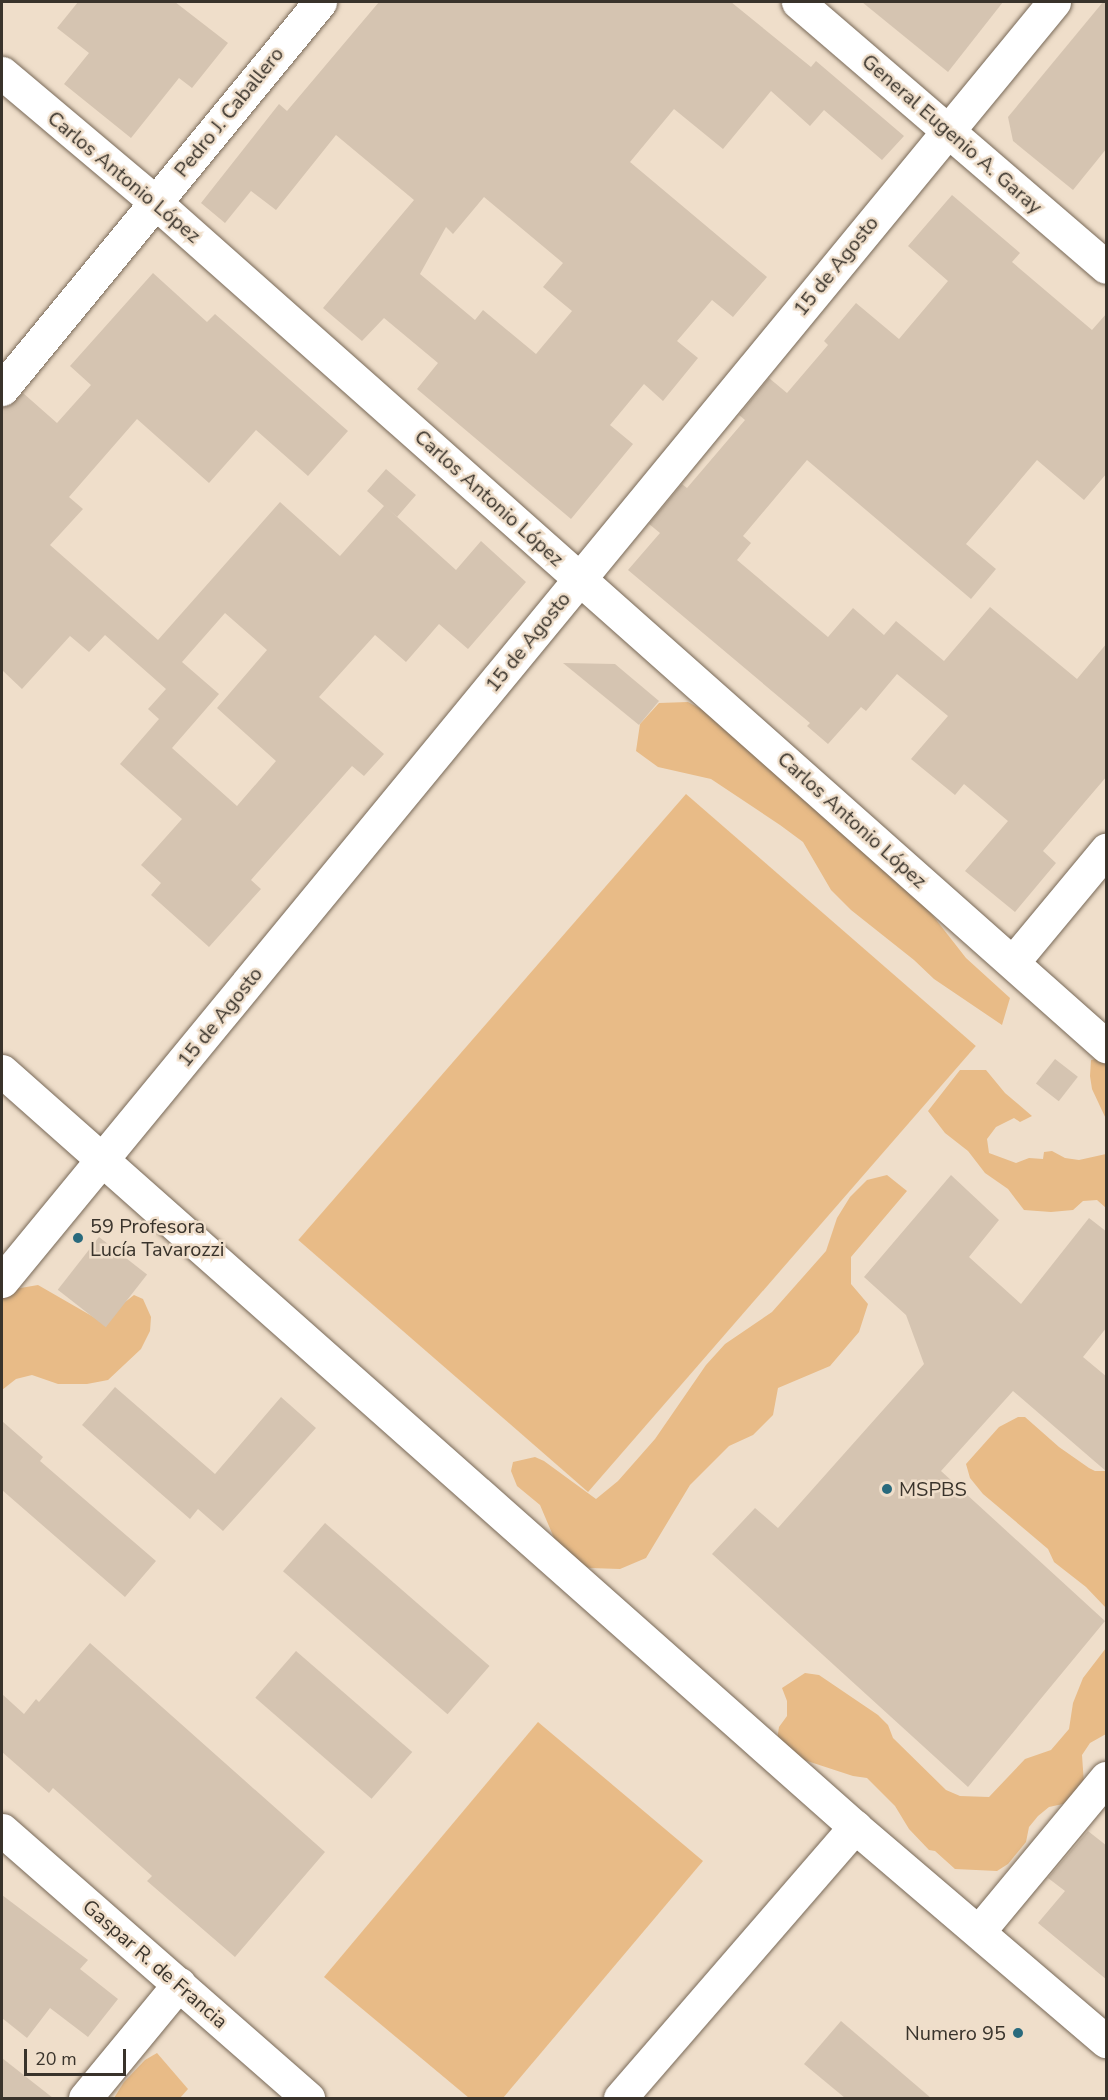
<!DOCTYPE html>
<meta charset="utf-8">
<style>
body{margin:0}
#map{position:relative;width:1108px;height:2100px;overflow:hidden;background:#efdeca;font-family:"Nunito Sans",sans-serif}
div>[style]{position:absolute}
.green>*{inset:0;background:#e8bb87;transform-origin:0 0}
.building>*{inset:0;background:#d5c4b1;transform-origin:0 0}
.roads{filter:drop-shadow(0 0 2px #786958) drop-shadow(0 0 2px #786958)}
.minor>*{height:33px;margin:-16.5px;padding:0 16.5px;transform-origin:16.5px;border-radius:16.5px;background:#fff}
.dots>*{width:16px;height:16px;translate:-50% -50%;box-sizing:border-box;border:3px solid #efdeca;border-radius:50%}
span{translate:-50% -50%;white-space:nowrap;text-align:center;line-height:1.15;-webkit-text-stroke:5px #efdeca;paint-order:stroke}
.street-label{font-size:20px;color:#39332b}
.poi-label{font-size:20px;color:#39332b}
.left{translate:0 -50%;text-align:left}
.right{translate:-100% -50%;text-align:right}
.frame{position:absolute;inset:0;border:3px solid #39332b;pointer-events:none}
.scale{position:absolute;left:24px;top:2049px;width:102px;height:27px;box-sizing:border-box;border:3px solid #39332b;border-top:0;padding-left:8px;font-size:18px;line-height:21px;white-space:nowrap;color:#39332b;-webkit-text-stroke:4px #efdeca;paint-order:stroke}
</style>
<div id="map">
<div class="green">
<i style="clip-path:polygon(688px 702px,743px 732px,912px 889px,966px 958px,1010px 998px,1002px 1025px,934px 979px,914px 960px,851px 910px,831px 890px,803px 842px,780px 825px,711px 779px,658px 767px,636px 751px,640px 724px,659px 703px)"></i>
<i style="left:686px;top:794px;width:384px;height:591px;rotate:41deg"></i>
<i style="clip-path:polygon(1106px 1057px,1106px 1119px,1092px 1089px,1090px 1076px,1091px 1060px)"></i>
<i style="clip-path:polygon(960px 1070px,986px 1070px,1005px 1093px,1032px 1116px,1020px 1122px,1014px 1118px,996px 1127px,987px 1139px,989px 1153px,1016px 1163px,1029px 1158px,1043px 1159px,1044px 1152px,1052px 1151px,1065px 1158px,1079px 1160px,1106px 1154px,1106px 1208px,1097px 1200px,1083px 1201px,1073px 1210px,1051px 1212px,1024px 1210px,1008px 1189px,985px 1173px,968px 1151px,945px 1133px,928px 1111px)"></i>
<i style="clip-path:polygon(887px 1175px,907px 1191px,851px 1257px,851px 1284px,868px 1304px,859px 1332px,830px 1366px,778px 1388px,773px 1415px,753px 1435px,729px 1446px,690px 1485px,646px 1558px,620px 1569px,590px 1568px,563px 1559px,540px 1505px,517px 1486px,511px 1471px,513px 1462px,535px 1457px,544px 1461px,596px 1499px,618px 1481px,655px 1439px,706px 1365px,725px 1344px,772px 1312px,826px 1251px,837px 1218px,850px 1197px,867px 1180px)"></i>
<i style="clip-path:polygon(38px 1285px,97px 1319px,105px 1318px,134px 1295px,143px 1299px,151px 1317px,150px 1331px,141px 1349px,108px 1380px,87px 1384px,58px 1384px,32px 1375px,16px 1379px,2px 1390px,2px 1299px,9px 1290px)"></i>
<i style="clip-path:polygon(1018px 1417px,1025px 1417px,1059px 1447px,1089px 1468px,1095px 1471px,1106px 1471px,1106px 1608px,1086px 1587px,1054px 1562px,1048px 1549px,983px 1494px,970px 1478px,966px 1464px,999px 1427px)"></i>
<i style="clip-path:polygon(1106px 1648px,1106px 1734px,1090px 1743px,1082px 1755px,1084px 1784px,1063px 1804px,1049px 1807px,1038px 1816px,1029px 1827px,1026px 1842px,1008px 1864px,997px 1871px,955px 1869px,935px 1851px,929px 1850px,909px 1829px,895px 1806px,867px 1778px,853px 1776px,801px 1759px,777px 1740px,779px 1727px,787px 1716px,787px 1701px,782px 1688px,805px 1673px,819px 1675px,878px 1715px,888px 1725px,893px 1738px,946px 1790px,960px 1796px,989px 1797px,1025px 1759px,1051px 1750px,1069px 1729px,1073px 1703px,1083px 1678px)"></i>
<i style="clip-path:polygon(538px 1722px,703px 1861px,503px 2098px,469px 2098px,324px 1977px)"></i>
<i style="clip-path:polygon(157px 2053px,188px 2089px,180px 2098px,114px 2098px,124px 2082px,145px 2060px)"></i>
</div>
<div class="building">
<i style="clip-path:polygon(78px 2px,175px 2px,228px 43px,192px 88px,179px 78px,131px 138px,64px 84px,89px 53px,57px 28px)"></i>
<i style="clip-path:polygon(evenodd,379px 2px,731px 2px,811px 67px,816px 61px,904px 136px,882px 160px,824px 110px,810px 126px,771px 91px,723px 149px,674px 109px,630px 162px,767px 277px,733px 317px,712px 300px,677px 341px,698px 358px,663px 401px,644px 384px,610px 425px,633px 444px,571px 519px,417px 389px,438px 363px,384px 318px,362px 341px,323px 308px,414px 200px,336px 135px,276px 210px,251px 191px,225px 223px,201px 203px,279px 104px,287px 111px,379px 2px,484px 197px,563px 263px,543px 287px,572px 311px,536px 354px,483px 310px,475px 320px,420px 274px,446px 227px,453px 234px,484px 197px)"></i>
<i style="clip-path:polygon(862px 2px,1003px 2px,948px 72px)"></i>
<i style="clip-path:polygon(1103px 2px,1107px 2px,1107px 148px,1073px 190px,1013px 141px,1008px 117px)"></i>
<i style="clip-path:polygon(952px 195px,1020px 253px,1012px 262px,1092px 330px,1107px 313px,1107px 473px,1084px 500px,1037px 460px,966px 544px,996px 569px,971px 599px,807px 460px,743px 536px,751px 543px,737px 560px,828px 637px,853px 608px,884px 635px,896px 621px,944px 661px,990px 607px,1077px 679px,1107px 643px,1107px 776px,1043px 851px,1056px 863px,1015px 912px,965px 871px,1008px 821px,964px 784px,955px 795px,911px 759px,948px 716px,897px 674px,866px 711px,861px 707px,828px 744px,807px 726px,810px 723px,628px 570px,660px 533px,649px 524px,682px 484px,687px 488px,745px 420px,739px 415px,769px 378px,787px 393px,828px 345px,824px 341px,856px 303px,899px 339px,948px 281px,908px 246px)"></i>
<i style="clip-path:polygon(evenodd,153px 273px,207px 322px,215px 314px,348px 431px,308px 476px,256px 430px,209px 483px,137px 419px,69px 497px,83px 509px,50px 545px,158px 640px,280px 502px,340px 556px,384px 506px,367px 491px,386px 469px,416px 495px,397px 517px,385px 506px,456px 570px,481px 541px,526px 582px,468px 649px,439px 624px,406px 662px,375px 635px,319px 697px,384px 754px,364px 776px,352px 766px,251px 880px,261px 889px,209px 947px,151px 895px,161px 883px,141px 865px,182px 819px,120px 764px,159px 719px,148px 709px,166px 689px,105px 635px,89px 652px,70px 636px,22px 689px,2px 670px,2px 407px,9px 406px,23px 393px,57px 423px,91px 385px,70px 366px,153px 273px,225px 613px,267px 650px,217px 708px,276px 761px,237px 806px,172px 748px,219px 694px,182px 662px,225px 613px)"></i>
<i style="clip-path:polygon(563px 663px,615px 664px,659px 701px,639px 725px)"></i>
<i style="left:1055px;top:1059px;width:29px;height:31px;rotate:38deg"></i>
<i style="clip-path:polygon(951px 1175px,999px 1220px,969px 1257px,1021px 1304px,1089px 1218px,1107px 1232px,1107px 1327px,1083px 1357px,1107px 1377px,1107px 1472px,1013px 1391px,941px 1471px,1105px 1621px,968px 1787px,712px 1554px,755px 1508px,778px 1528px,924px 1364px,906px 1315px,864px 1277px)"></i>
<i style="left:99px;top:1237px;width:61px;height:67px;rotate:38deg"></i>
<i style="clip-path:polygon(115px 1387px,215px 1474px,281px 1397px,316px 1428px,223px 1531px,198px 1509px,190px 1519px,82px 1425px)"></i>
<i style="clip-path:polygon(2px 1421px,43px 1457px,40px 1461px,156px 1561px,125px 1597px,2px 1490px)"></i>
<i style="left:325px;top:1523px;width:218px;height:64px;rotate:41deg"></i>
<i style="clip-path:polygon(90px 1643px,325px 1852px,235px 1957px,147px 1881px,152px 1876px,53px 1788px,49px 1793px,2px 1752px,2px 1694px,24px 1714px,36px 1699px,39px 1702px)"></i>
<i style="left:296px;top:1651px;width:154px;height:62px;rotate:41deg"></i>
<i style="clip-path:polygon(1088px 1831px,1107px 1846px,1107px 1980px,1038px 1923px,1065px 1891px,1048px 1878px)"></i>
<i style="clip-path:polygon(2px 1895px,88px 1960px,80px 1969px,118px 1999px,88px 2037px,50px 2008px,27px 2038px,2px 2018px)"></i>
<i style="clip-path:polygon(841px 2021px,931px 2098px,845px 2098px,804px 2064px)"></i>
<i style="clip-path:polygon(2px 2058px,53px 2098px,2px 2098px)"></i>
</div>
<div class="roads">
<div class="minor">
<i style="left:798px;top:2px;width:406px;rotate:40.7deg"></i>
<i style="left:2px;top:73px;width:200px;rotate:40.1deg"></i>
<i style="left:155px;top:202px;width:1272px;rotate:41.59deg"></i>
<i style="left:2px;top:389px;width:501px;rotate:-50.59deg"></i>
<i style="left:1013px;top:962px;width:146px;rotate:-50.3deg"></i>
<i style="left:2px;top:1071px;width:1140px;rotate:41.55deg"></i>
<i style="left:855px;top:1827px;width:330px;rotate:40.5deg"></i>
<i style="left:2px;top:1281px;width:1656px;rotate:-50.56deg"></i>
<i style="left:2px;top:1830px;width:407px;rotate:41.2deg"></i>
<i style="left:979px;top:1931px;width:199px;rotate:-50.3deg"></i>
<i style="left:85px;top:2098px;width:148px;rotate:-50.5deg"></i>
<i style="left:620px;top:2098px;width:359px;rotate:-49.1deg"></i>
</div>
</div>
<div class="dots">
<i style="left:78px;top:1238px;background:#296a7d"></i>
<i style="left:887px;top:1489px;background:#296a7d"></i>
<i style="left:1018px;top:2033px;background:#296a7d"></i>
</div>
<div class="street-label">
<span style="left:229px;top:112px;rotate:-51deg">Pedro J. Caballero</span>
<span style="left:952px;top:134px;rotate:41deg">General Eugenio A. Garay</span>
<span style="left:124px;top:177px;rotate:40deg">Carlos Antonio López</span>
<span style="left:836px;top:266px;rotate:-51deg">15 de Agosto</span>
<span style="left:489px;top:498px;rotate:42deg">Carlos Antonio López</span>
<span style="left:528px;top:642px;rotate:-51deg">15 de Agosto</span>
<span style="left:852px;top:820px;rotate:42deg">Carlos Antonio López</span>
<span style="left:220px;top:1017px;rotate:-51deg">15 de Agosto</span>
<span style="left:155px;top:1964px;rotate:41deg">Gaspar R. de Francia</span>
</div>
<div class="poi-label">
<span class="left" style="left:90px;top:1238px">59 Profesora<br>Lucía Tavarozzi</span>
<span class="left" style="left:899px;top:1489px">MSPBS</span>
<span class="right" style="left:1006px;top:2033px">Numero 95</span>
</div>
<div class="frame"></div>
<div class="scale">20 m</div>
</div>
